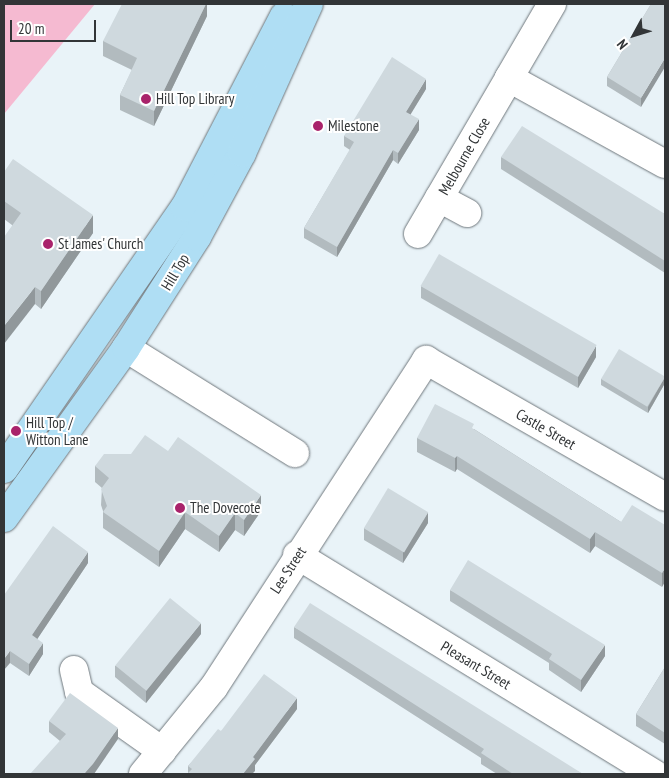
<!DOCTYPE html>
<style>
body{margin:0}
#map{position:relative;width:669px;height:778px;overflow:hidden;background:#e9f3f8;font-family:"PT Sans Narrow",sans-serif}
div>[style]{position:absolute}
.green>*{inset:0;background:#f5bad1}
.roads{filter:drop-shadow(0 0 1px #6f777c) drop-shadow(0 0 1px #6f777c)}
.minor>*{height:28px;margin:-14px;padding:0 14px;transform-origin:14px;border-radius:14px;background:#fff}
.major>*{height:28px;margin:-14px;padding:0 14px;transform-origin:14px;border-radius:14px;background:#afdef4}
.wall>*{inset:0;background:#b2bbbf}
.shaded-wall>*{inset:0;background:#91989b}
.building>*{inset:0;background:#cfd9de;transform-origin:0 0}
.dots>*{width:14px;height:14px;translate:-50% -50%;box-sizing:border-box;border:2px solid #fff;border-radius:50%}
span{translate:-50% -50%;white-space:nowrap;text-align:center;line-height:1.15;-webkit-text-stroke:4px #fff;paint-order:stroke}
.poi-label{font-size:15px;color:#323537}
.left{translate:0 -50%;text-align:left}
.street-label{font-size:15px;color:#323537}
.frame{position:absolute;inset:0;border:5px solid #323537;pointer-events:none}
.north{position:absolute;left:609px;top:10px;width:50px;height:50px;-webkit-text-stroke:4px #fff;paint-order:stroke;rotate:231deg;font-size:14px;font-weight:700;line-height:20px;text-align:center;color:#323537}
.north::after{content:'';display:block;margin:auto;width:18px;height:22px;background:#323537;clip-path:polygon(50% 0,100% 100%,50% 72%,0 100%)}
.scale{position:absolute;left:10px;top:20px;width:86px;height:22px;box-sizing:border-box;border:2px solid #323537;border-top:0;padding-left:6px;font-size:15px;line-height:18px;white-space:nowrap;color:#323537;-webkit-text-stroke:4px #fff;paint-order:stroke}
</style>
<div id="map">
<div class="green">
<i style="clip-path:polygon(4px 4px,95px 4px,4px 114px)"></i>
</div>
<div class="roads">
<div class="minor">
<i style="left:552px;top:4px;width:86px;rotate:120.2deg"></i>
<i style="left:509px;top:78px;width:178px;rotate:28.9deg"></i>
<i style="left:439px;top:198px;width:32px;rotate:28deg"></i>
<i style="left:418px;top:234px;width:181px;rotate:-59.7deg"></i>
<i style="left:126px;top:348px;width:199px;rotate:31.9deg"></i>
<i style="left:297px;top:555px;width:420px;rotate:31.5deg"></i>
<i style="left:74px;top:670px;width:23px;rotate:77deg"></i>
<i style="left:79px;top:692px;width:102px;rotate:35.4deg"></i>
<i style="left:143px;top:774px;width:112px;rotate:-50.8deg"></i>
<i style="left:214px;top:687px;width:390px;rotate:-57deg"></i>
<i style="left:426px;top:360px;width:275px;rotate:29.8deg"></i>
</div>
<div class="major">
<i style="left:4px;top:469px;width:318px;rotate:-55.4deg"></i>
<i style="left:185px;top:207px;width:215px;rotate:-62.6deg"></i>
<i style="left:4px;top:518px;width:209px;rotate:-54.3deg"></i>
<i style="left:126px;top:348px;width:132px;rotate:-57.4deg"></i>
<i style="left:197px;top:237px;width:95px;rotate:-61.8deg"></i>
<i style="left:242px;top:153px;width:163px;rotate:-65.8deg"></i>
</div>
</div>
<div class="wall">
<i style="clip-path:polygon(207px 4px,207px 16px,154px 126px,120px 110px,120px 95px,132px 70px,103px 56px,103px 41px)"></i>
<i style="clip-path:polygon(651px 4px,641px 107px,607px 86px,607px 77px)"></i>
<i style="clip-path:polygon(426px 89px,410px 114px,419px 130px,398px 164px,393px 160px,337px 257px,304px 238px,304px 228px,350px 150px,344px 146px,344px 136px)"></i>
<i style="clip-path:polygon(501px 157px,665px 214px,665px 273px,501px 169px)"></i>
<i style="clip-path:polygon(4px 172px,93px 233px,41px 309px,35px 304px,12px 225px,4px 219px)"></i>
<i style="clip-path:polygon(421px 286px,596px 357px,578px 388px,421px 298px)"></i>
<i style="clip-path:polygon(665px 377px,665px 383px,648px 413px,601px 385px,601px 379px)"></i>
<i style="clip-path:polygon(474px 429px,621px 522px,665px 525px,662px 587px,595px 546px,590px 553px,457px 469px,455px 472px,417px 452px,417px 438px)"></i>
<i style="clip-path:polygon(168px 451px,261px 511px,244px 536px,235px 530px,219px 552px,185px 529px,159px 567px,103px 528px,103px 511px,101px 505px,102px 488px,95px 482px,95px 466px,131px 454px)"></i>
<i style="clip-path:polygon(428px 523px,403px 563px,364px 540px,364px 528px)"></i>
<i style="clip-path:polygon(88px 563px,37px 639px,43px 654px,29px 676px,10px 663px,4px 595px)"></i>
<i style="clip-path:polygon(450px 590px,605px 656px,581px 692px,549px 670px,549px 663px,450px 601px)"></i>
<i style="clip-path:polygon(294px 627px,583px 774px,497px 774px,481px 764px,481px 758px,294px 638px)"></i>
<i style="clip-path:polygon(201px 634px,146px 703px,115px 677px,115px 666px)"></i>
<i style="clip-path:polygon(665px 667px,665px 744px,636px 726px,636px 714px)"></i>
<i style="clip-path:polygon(297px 709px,255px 765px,255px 771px,188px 774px,188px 766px,221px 731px)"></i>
<i style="clip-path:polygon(49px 721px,118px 739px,60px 741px,49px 732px)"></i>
</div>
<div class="shaded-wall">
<i style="clip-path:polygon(206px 4px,207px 4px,207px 16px,154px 126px,154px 111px)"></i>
<i style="clip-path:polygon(665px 58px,665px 67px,641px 107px,641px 98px)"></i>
<i style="clip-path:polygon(426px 79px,426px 89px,406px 122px,406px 112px)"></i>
<i style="clip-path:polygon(419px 119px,419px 130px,398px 164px,398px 153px)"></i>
<i style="clip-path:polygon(393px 150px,393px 160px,337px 257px,337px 247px)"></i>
<i style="clip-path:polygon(93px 215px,93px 233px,41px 309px,41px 291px)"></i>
<i style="clip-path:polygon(35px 287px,35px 304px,4px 344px,4px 326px)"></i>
<i style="clip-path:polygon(596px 346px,596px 357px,578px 388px,578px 376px)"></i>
<i style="clip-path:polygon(665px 377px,665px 383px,648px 413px,648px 407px)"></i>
<i style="clip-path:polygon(457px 456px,457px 469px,455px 472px,455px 458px)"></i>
<i style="clip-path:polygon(261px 495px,261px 511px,244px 536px,244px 520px)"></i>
<i style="clip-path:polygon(185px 512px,185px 529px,159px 567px,159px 551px)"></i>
<i style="clip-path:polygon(428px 512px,428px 523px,403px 563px,403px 552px)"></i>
<i style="clip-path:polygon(235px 513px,235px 530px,219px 552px,219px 536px)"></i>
<i style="clip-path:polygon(595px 532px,595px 546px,590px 553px,590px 539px)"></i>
<i style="clip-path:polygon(88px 552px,88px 563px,32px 647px,32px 635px)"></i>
<i style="clip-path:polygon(665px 568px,665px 582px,662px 587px,662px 573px)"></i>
<i style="clip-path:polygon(201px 623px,201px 634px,146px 703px,146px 691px)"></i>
<i style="clip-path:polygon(43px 643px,43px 654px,29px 676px,29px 664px)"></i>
<i style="clip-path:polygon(605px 645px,605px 656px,581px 692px,581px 680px)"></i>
<i style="clip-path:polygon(10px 651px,10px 663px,4px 670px,4px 659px)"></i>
<i style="clip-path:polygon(297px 698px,297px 709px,255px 765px,255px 771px,252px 774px,243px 774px,253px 757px)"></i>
<i style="clip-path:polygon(118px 728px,118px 739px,94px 774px,84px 774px)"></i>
</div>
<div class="building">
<i style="clip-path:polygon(122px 4px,206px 4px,154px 111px,120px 95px,137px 58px,103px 41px)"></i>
<i style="clip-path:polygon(651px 4px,665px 4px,665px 58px,641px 98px,607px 77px)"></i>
<i style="clip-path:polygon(392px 57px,426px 79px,406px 112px,419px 119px,398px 153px,393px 150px,337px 247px,304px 228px,354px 142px,344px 136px)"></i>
<i style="clip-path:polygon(522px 126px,665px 214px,665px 261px,501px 157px)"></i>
<i style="clip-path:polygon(13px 159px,93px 215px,41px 291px,35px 287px,4px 326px,4px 237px,21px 213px,4px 201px,4px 172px)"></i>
<i style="left:439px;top:254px;width:182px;height:37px;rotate:30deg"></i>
<i style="left:619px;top:349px;width:54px;height:35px;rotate:31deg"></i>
<i style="clip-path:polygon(435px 404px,474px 424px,472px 428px,621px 522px,632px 505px,665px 525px,665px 568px,662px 573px,595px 532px,590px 539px,457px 456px,455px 458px,417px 438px)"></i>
<i style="clip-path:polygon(145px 435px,168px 451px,178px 437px,261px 495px,244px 520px,235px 513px,219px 536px,185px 512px,159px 551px,103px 512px,107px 506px,101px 489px,109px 478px,95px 466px,104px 454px,131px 454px)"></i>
<i style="left:388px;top:488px;width:47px;height:47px;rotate:31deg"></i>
<i style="clip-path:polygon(53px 526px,88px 552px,32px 635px,43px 643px,29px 664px,10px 651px,4px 659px,4px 595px)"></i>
<i style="clip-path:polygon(468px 560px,605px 645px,581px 680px,549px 659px,552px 654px,450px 590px)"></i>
<i style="left:170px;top:598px;width:40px;height:87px;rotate:39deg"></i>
<i style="clip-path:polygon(310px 603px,583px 774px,513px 774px,481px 753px,484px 749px,294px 627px)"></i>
<i style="clip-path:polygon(665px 667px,665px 733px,636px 714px)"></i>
<i style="clip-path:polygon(264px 674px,297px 698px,253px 757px,255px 759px,243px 774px,187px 774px,192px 769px,188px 766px,218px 729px,221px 731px)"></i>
<i style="clip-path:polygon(70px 693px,118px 728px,93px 764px,84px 774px,30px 774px,66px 734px,49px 721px)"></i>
</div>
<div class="dots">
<i style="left:146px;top:99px;background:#a9236b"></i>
<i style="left:318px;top:126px;background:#a9236b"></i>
<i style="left:48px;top:244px;background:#a9236b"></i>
<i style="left:16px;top:431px;background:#a9236b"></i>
<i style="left:180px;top:508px;background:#a9236b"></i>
</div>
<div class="poi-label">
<span class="left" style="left:156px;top:99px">Hill Top Library</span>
<span class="left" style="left:328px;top:126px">Milestone</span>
<span class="left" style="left:58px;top:244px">St James' Church</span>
<span class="left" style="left:26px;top:431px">Hill Top /<br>Witton Lane</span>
<span class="left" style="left:190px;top:508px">The Dovecote</span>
</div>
<div class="street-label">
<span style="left:464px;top:156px;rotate:-60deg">Melbourne Close</span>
<span style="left:175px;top:272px;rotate:-59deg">Hill Top</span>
<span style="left:546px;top:429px;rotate:30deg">Castle Street</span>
<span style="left:288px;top:570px;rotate:-57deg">Lee Street</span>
<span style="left:476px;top:665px;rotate:31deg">Pleasant Street</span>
</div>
<div class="frame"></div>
<div class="north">N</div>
<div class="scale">20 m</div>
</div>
